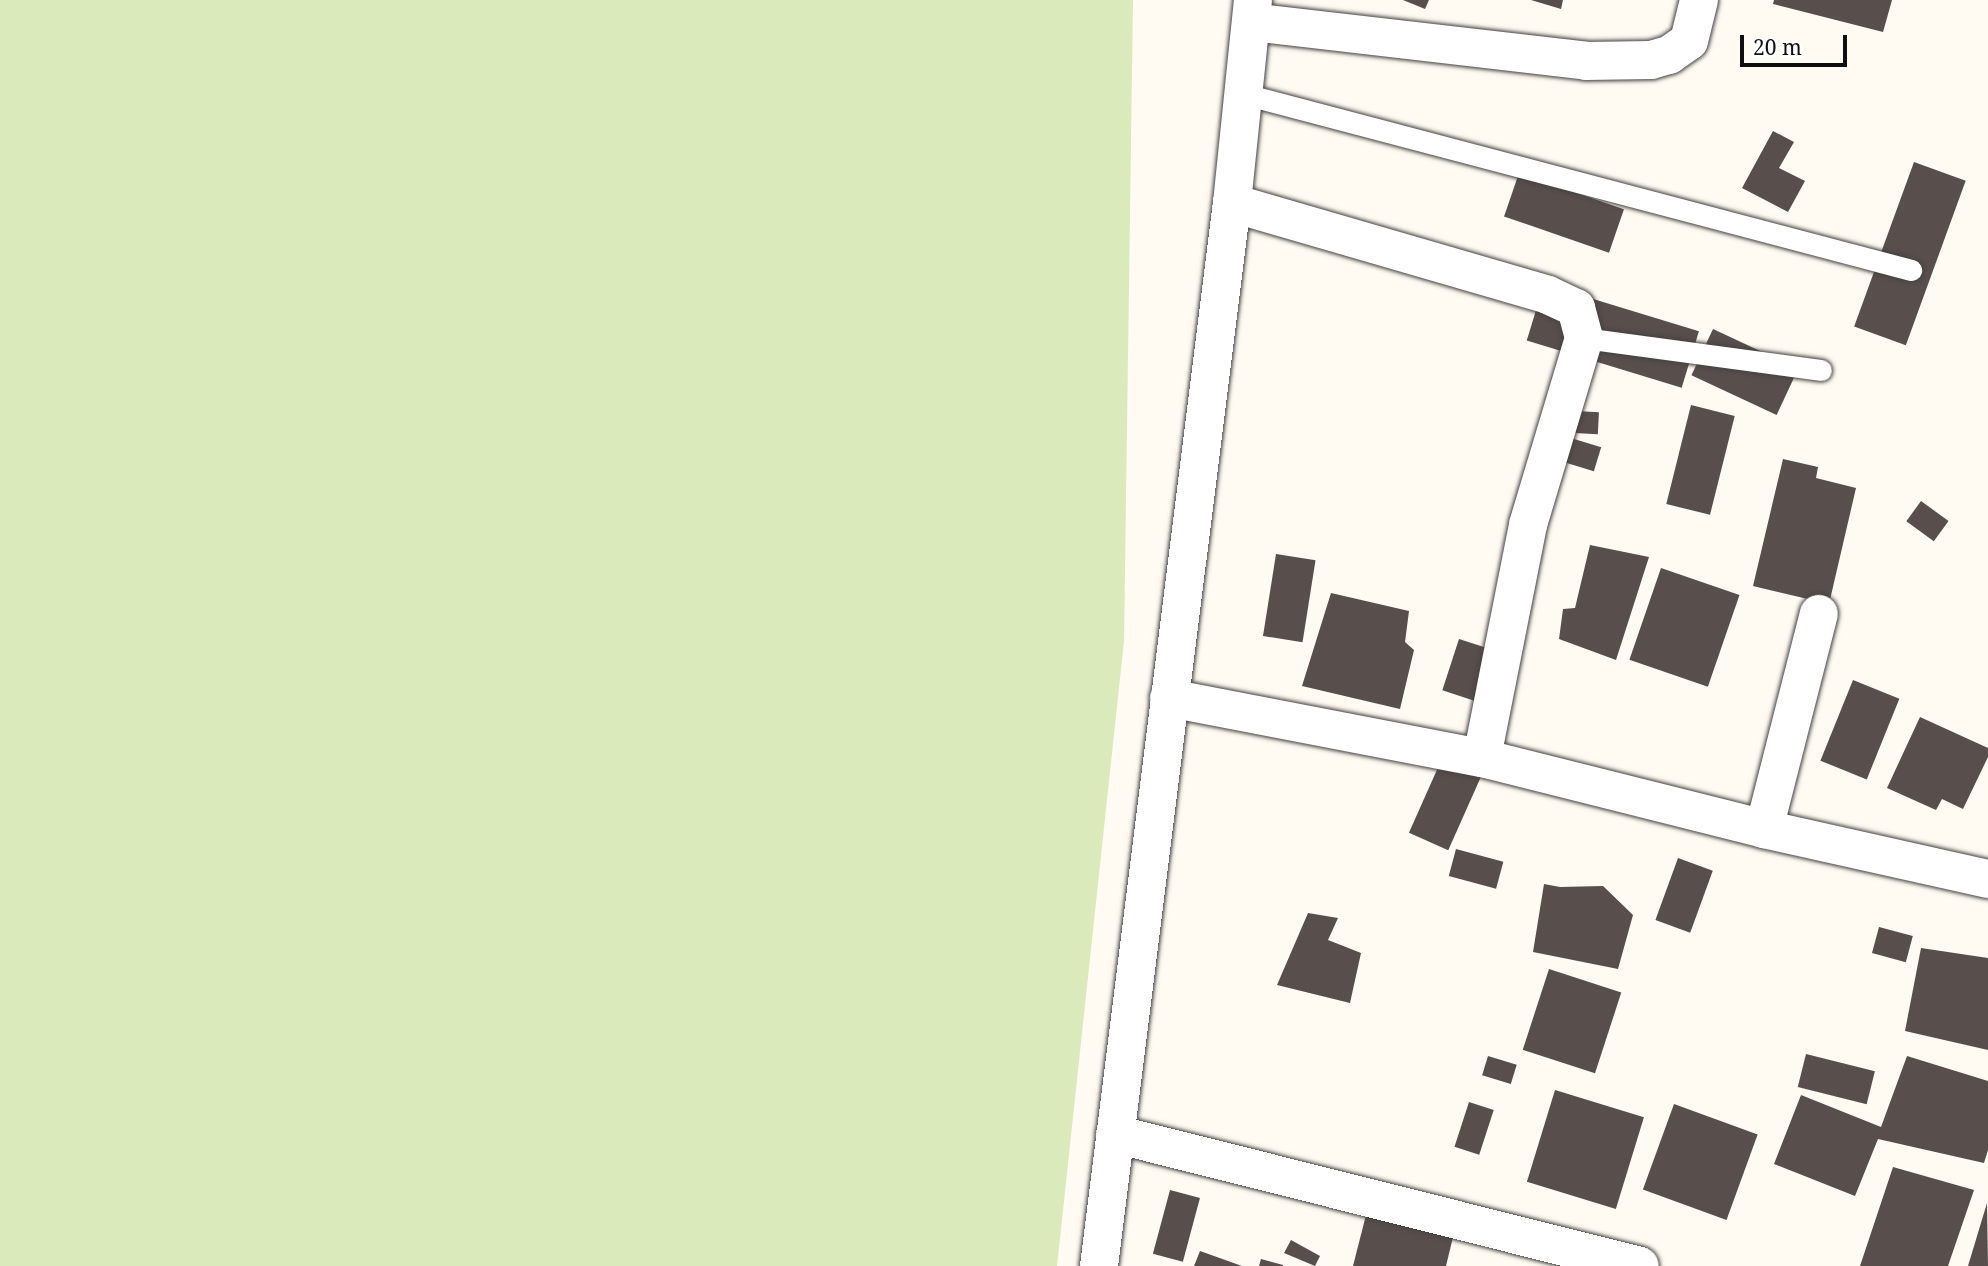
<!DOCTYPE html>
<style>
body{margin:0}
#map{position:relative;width:1988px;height:1266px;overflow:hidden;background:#fffaf2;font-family:"Noto Serif",serif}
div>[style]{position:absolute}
.green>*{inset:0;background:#daeabb}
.building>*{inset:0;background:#584e4b;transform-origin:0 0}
.roads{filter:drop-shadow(0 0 2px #424242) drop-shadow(0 0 2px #424242)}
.service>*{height:21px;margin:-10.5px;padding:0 10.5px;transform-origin:10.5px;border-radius:10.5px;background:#fff}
.minor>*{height:38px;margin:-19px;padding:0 19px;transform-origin:19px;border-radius:19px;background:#fff}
.tertiary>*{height:38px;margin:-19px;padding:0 19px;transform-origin:19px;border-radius:19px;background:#fff}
span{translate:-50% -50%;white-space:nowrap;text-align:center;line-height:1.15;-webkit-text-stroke:7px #fff;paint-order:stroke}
.scale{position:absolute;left:1740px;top:35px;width:107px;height:32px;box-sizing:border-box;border:4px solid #0f0f0f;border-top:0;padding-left:9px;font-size:21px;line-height:24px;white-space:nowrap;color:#0f0f0f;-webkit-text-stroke:5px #fff;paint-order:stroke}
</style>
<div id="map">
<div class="green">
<i style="clip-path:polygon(0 0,1133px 0,1124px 641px,1057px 1266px,0 1266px)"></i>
</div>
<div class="building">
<i style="clip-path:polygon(1403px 0,1429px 0,1425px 9px)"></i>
<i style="clip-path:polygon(1531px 0,1563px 0,1561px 9px)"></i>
<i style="clip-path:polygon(1774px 0,1892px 0,1883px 32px,1773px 4px)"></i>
<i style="clip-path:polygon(1773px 131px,1794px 142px,1779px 168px,1805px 181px,1788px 212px,1742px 188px)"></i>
<i style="left:1914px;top:162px;width:55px;height:175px;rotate:20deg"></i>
<i style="left:1519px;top:173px;width:111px;height:46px;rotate:19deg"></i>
<i style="left:1544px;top:284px;width:162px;height:59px;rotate:17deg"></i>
<i style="left:1713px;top:329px;width:94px;height:51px;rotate:25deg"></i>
<i style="left:1691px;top:405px;width:45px;height:102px;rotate:14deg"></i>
<i style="left:1557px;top:410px;width:42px;height:22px;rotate:3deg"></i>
<i style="left:1561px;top:435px;width:42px;height:25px;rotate:17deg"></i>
<i style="clip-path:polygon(1783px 459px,1818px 467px,1816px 478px,1856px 488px,1829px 604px,1753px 586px)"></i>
<i style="left:1921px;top:501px;width:34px;height:25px;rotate:36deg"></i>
<i style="clip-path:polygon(1590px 545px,1649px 557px,1616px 660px,1559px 639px,1563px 609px,1575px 608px)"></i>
<i style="left:1276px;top:554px;width:40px;height:83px;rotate:9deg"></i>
<i style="left:1661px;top:568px;width:83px;height:97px;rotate:19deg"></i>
<i style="clip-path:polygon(1331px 593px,1409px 611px,1405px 642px,1414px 650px,1400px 709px,1302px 686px)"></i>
<i style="left:1459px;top:639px;width:36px;height:54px;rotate:18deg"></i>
<i style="left:1853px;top:680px;width:50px;height:87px;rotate:22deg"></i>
<i style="clip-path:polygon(1920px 717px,1988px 748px,1988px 757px,1963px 809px,1942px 799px,1936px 810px,1887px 788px)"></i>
<i style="left:1448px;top:745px;width:43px;height:96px;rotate:24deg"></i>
<i style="left:1456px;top:849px;width:49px;height:28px;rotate:15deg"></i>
<i style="left:1678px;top:858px;width:37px;height:66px;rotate:20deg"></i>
<i style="clip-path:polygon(1544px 884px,1560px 887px,1603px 886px,1633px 915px,1618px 969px,1533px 952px)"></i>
<i style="clip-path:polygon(1308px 913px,1338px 918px,1328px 940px,1361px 953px,1350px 1003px,1277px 985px)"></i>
<i style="left:1879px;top:927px;width:35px;height:27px;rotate:15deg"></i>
<i style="clip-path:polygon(1921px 948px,1988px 958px,1988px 1050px,1905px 1031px)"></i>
<i style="left:1549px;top:969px;width:76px;height:85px;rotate:18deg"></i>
<i style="left:1806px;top:1054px;width:71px;height:34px;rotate:14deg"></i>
<i style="left:1488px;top:1056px;width:30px;height:20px;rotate:17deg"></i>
<i style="clip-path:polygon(1907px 1056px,1988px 1081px,1988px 1150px,1984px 1163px,1878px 1139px,1855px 1196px,1774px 1164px,1801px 1095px,1881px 1127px)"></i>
<i style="left:1555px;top:1090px;width:93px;height:96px;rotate:17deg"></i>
<i style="left:1469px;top:1102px;width:26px;height:47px;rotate:18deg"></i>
<i style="left:1674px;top:1104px;width:89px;height:91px;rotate:20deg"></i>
<i style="clip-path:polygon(1893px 1167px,1974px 1190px,1948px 1266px,1860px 1266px)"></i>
<i style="left:1170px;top:1190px;width:31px;height:66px;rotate:15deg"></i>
<i style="clip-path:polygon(1987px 1203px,1988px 1266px,1968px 1266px)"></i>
<i style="clip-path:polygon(1366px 1215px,1453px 1237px,1446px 1266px,1353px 1266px)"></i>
<i style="clip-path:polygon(1291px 1240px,1320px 1256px,1315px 1266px,1284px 1253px)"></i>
<i style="clip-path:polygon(1200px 1251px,1242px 1266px,1194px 1266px)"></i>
<i style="clip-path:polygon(1261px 1259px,1283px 1265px,1283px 1266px,1259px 1266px)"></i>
</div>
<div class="roads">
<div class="service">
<i style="left:1244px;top:94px;width:690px;rotate:14.78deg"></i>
<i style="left:1584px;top:338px;width:239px;rotate:7.7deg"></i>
</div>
<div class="minor">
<i style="left:1251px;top:22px;width:337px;rotate:6.6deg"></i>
<i style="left:1586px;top:61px;width:65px;rotate:-0.9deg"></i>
<i style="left:1651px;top:60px;width:19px;rotate:-16deg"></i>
<i style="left:1669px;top:55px;width:24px;rotate:-35deg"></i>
<i style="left:1689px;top:41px;width:42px;rotate:-76.3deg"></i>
<i style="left:1232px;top:203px;width:329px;rotate:16.2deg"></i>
<i style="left:1548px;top:295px;width:31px;rotate:25deg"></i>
<i style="left:1576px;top:308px;width:31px;rotate:75deg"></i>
<i style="left:1584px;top:338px;width:195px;rotate:106.7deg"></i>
<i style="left:1528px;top:525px;width:237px;rotate:101.2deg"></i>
<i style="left:1169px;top:698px;width:319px;rotate:10.9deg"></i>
<i style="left:1482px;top:758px;width:291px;rotate:14.1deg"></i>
<i style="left:1764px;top:829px;width:230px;rotate:12.6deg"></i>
<i style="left:1764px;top:829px;width:222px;rotate:-75.7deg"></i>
<i style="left:1115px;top:1134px;width:541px;rotate:14.11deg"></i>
</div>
<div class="tertiary">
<i style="left:1099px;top:1266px;width:1071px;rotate:-82.87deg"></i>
<i style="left:1232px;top:203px;width:204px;rotate:-84.1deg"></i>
</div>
</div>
<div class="scale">20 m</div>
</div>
